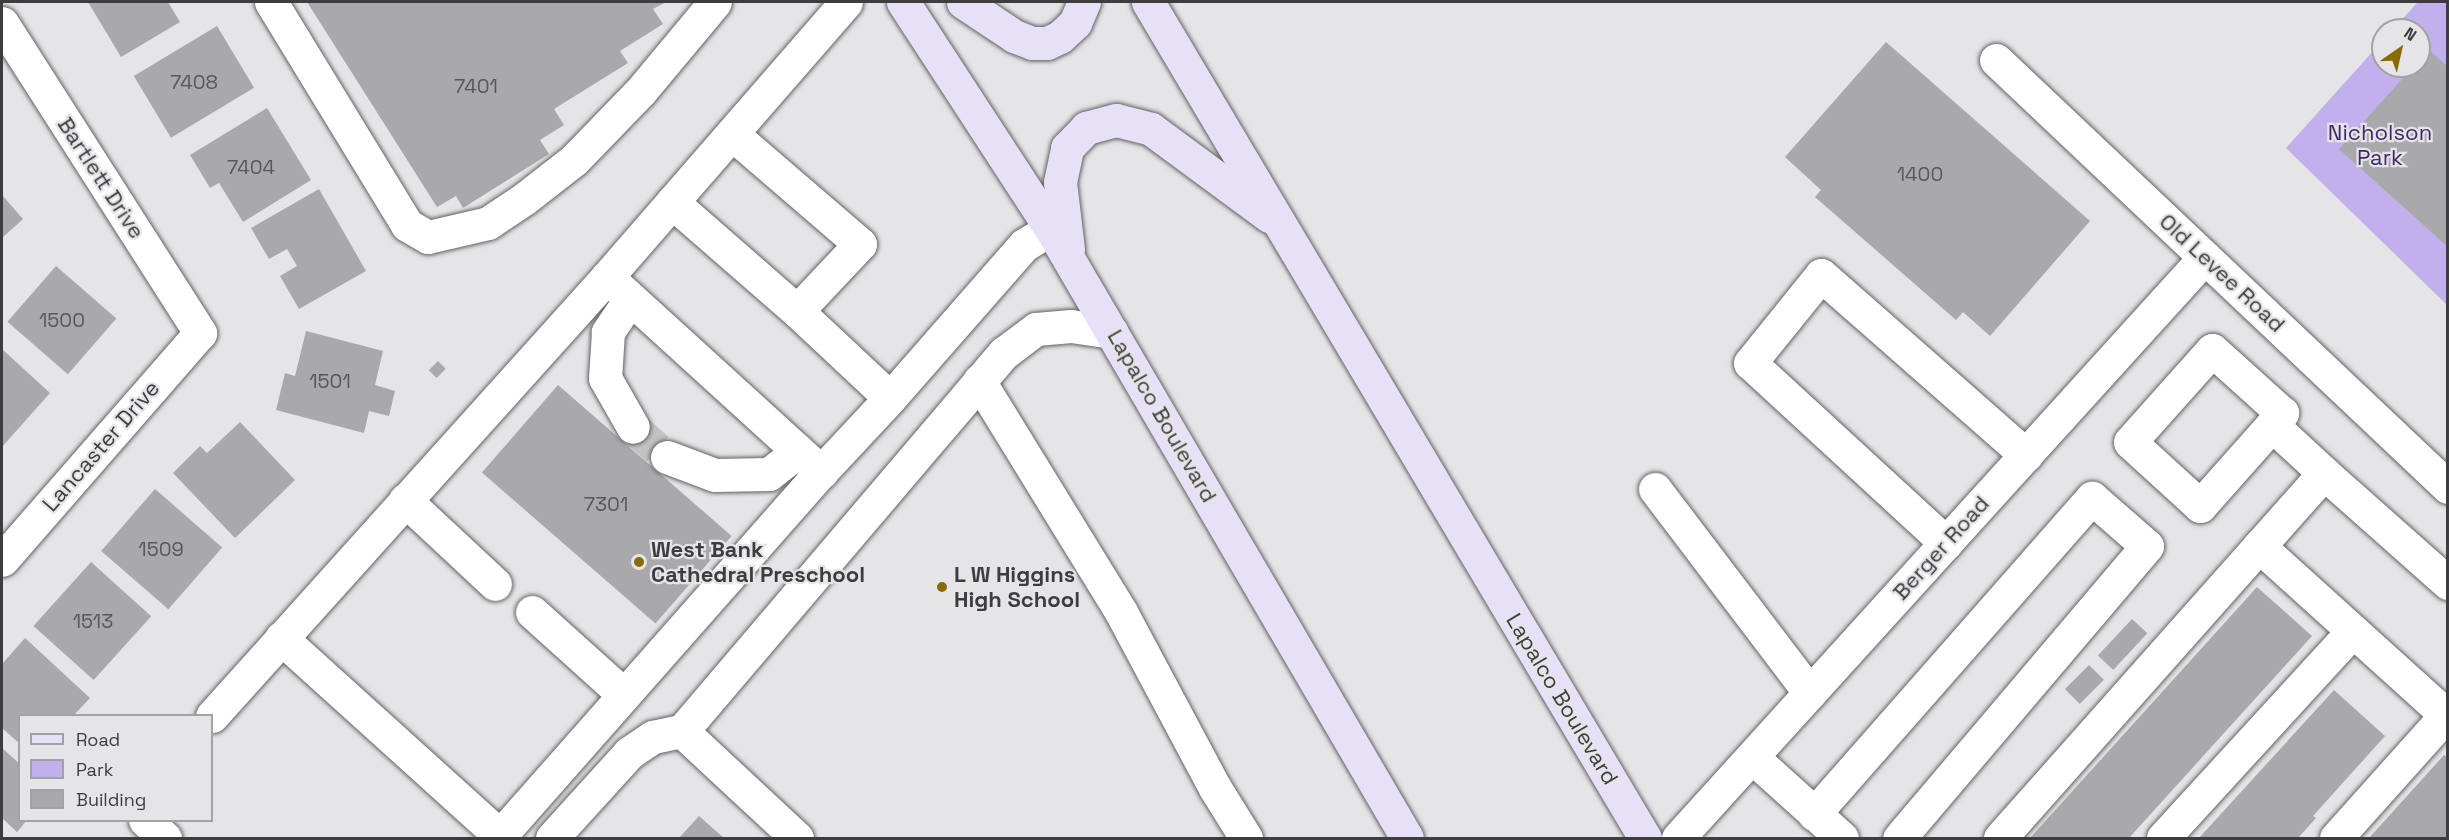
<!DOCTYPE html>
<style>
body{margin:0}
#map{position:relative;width:2449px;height:840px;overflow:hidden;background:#e5e4e7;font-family:"Space Grotesk",sans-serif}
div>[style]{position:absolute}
.green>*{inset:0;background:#c1b0eb}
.building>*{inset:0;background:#a9a9ab;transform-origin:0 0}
.minor-tunnel>*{height:33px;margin-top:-16.5px;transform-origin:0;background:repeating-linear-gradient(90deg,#c3c2c5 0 33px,transparent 0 49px)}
.roads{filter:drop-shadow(0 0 2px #636365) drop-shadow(0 0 2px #636365)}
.minor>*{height:33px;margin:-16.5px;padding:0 16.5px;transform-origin:16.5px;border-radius:16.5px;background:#fff}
.major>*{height:33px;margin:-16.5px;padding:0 16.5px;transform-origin:16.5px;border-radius:16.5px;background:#e7e1f7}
.dots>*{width:16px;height:16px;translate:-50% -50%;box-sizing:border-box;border:3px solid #e5e4e7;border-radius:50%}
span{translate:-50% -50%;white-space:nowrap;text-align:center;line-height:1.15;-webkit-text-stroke:4.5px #e5e4e7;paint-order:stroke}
.number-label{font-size:20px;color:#585759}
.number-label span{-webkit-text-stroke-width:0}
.park-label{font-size:22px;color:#41276b}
.street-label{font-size:22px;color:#3d3c3e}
.poi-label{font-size:22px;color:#3d3c3e;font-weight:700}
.left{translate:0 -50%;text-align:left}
.frame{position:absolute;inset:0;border:3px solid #3d3c3e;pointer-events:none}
.legend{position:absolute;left:18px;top:714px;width:195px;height:108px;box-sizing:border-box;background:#e5e4e7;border:2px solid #a2a1a3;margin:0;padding:8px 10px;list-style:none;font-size:18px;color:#3d3c3e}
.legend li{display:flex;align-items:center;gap:12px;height:30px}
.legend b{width:30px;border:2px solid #a2a1a3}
.north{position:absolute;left:2371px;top:18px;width:60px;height:60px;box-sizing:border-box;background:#e5e4e7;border:2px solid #a2a1a3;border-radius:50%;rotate:34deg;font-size:16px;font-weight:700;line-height:24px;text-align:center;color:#3d3c3e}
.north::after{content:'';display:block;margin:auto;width:21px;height:27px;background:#896a08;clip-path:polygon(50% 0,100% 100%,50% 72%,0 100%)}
</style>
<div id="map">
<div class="green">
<i style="clip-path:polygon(2418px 2px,2447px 2px,2447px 305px,2286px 148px,2383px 40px,2383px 66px,2419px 66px,2419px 30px,2392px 30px)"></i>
</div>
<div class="building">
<i style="clip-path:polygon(88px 2px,168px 2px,180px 22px,121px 57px)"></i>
<i style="clip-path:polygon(307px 2px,666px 2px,653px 9px,663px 24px,620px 51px,628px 63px,554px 109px,564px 125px,540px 140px,549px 154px,463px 208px,456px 196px,437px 207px)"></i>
<i style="left:217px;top:26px;width:72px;height:97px;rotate:59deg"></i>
<i style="clip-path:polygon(1886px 42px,2090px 221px,1990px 336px,1963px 312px,1956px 320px,1815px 197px,1821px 190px,1785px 157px)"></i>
<i style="clip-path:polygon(2429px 50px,2448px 67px,2448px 247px,2339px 149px,2414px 66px,2419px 66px,2419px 61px)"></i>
<i style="clip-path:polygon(267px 108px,311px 180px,243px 222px,219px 183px,210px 188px,190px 155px)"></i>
<i style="clip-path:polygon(319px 189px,366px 271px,299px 309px,280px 276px,297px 266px,287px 249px,269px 259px,251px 228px)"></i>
<i style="clip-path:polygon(2px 195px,23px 219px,2px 238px)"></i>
<i style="left:56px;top:266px;width:80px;height:74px;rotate:41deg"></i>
<i style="clip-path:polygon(306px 331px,383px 351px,375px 385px,395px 391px,389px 416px,369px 411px,364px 433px,276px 410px,285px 373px,295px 376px)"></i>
<i style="clip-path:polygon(2px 349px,50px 393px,2px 447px)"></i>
<i style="left:438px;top:361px;width:11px;height:13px;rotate:45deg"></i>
<i style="left:558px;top:385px;width:230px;height:116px;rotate:41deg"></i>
<i style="clip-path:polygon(240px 422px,295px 480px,235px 538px,173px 473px,200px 446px,207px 453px)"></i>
<i style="left:155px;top:489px;width:89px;height:82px;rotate:41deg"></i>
<i style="left:91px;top:562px;width:81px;height:86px;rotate:42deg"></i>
<i style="clip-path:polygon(2257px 587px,2312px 636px,2129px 838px,2030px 838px)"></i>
<i style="left:2132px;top:619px;width:21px;height:50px;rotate:43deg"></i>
<i style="clip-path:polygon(25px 638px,90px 698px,73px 716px,20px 716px,20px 744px,2px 728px,2px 664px)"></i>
<i style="left:2089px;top:665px;width:21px;height:34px;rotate:45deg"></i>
<i style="clip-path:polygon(2334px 690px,2385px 736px,2313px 816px,2316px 818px,2298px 838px,2199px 838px)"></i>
<i style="clip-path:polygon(2px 748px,20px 764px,20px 820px,27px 820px,17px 832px,2px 818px)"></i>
<i style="clip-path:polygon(2444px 755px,2448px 758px,2448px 838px,2369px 838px)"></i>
<i style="clip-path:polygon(699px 816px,724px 838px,679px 838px)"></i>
</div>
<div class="minor-tunnel">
<i style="left:633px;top:427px;width:45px;rotate:41.4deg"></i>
</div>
<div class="roads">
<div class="minor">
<i style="left:271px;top:2px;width:261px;rotate:58.6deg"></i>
<i style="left:407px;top:225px;width:24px;rotate:30deg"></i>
<i style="left:428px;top:237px;width:62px;rotate:-13.1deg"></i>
<i style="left:488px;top:223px;width:43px;rotate:-33.7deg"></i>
<i style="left:524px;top:199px;width:63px;rotate:-38deg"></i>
<i style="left:574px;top:160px;width:95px;rotate:-45.9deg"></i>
<i style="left:640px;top:92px;width:117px;rotate:-50.2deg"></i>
<i style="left:2px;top:23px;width:368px;rotate:57.4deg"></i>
<i style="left:200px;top:333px;width:301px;rotate:131.1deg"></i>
<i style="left:1996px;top:60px;width:622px;rotate:43.37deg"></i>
<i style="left:672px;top:202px;width:166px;rotate:41.1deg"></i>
<i style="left:797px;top:311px;width:92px;rotate:-46.8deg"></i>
<i style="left:860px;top:244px;width:169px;rotate:-139.3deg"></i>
<i style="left:607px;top:277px;width:290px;rotate:42.3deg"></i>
<i style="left:821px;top:472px;width:101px;rotate:-47deg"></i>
<i style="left:630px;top:299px;width:40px;rotate:124deg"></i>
<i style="left:608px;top:332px;width:46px;rotate:93.7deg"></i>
<i style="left:605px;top:378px;width:56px;rotate:60.3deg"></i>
<i style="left:797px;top:311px;width:127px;rotate:43.1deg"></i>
<i style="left:890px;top:398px;width:203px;rotate:-48.8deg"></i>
<i style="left:1024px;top:245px;width:31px;rotate:-31deg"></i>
<i style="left:979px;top:381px;width:271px;rotate:58.4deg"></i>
<i style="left:1121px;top:612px;width:200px;rotate:61.9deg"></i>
<i style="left:1215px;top:788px;width:59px;rotate:58.2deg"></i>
<i style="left:2272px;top:425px;width:16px;rotate:-50deg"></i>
<i style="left:2282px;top:413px;width:94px;rotate:-138deg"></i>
<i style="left:2212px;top:350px;width:123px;rotate:131.7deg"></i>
<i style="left:2130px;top:442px;width:95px;rotate:42.4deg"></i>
<i style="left:2200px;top:506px;width:108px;rotate:-48.4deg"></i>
<i style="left:2272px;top:425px;width:71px;rotate:42.7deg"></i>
<i style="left:667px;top:457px;width:51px;rotate:20.6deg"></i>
<i style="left:715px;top:475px;width:54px;rotate:-1.1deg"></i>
<i style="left:769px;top:474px;width:37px;rotate:-38deg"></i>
<i style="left:1655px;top:489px;width:256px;rotate:52.8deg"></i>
<i style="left:405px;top:500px;width:123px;rotate:43deg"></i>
<i style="left:1946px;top:543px;width:266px;rotate:-137.4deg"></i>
<i style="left:1750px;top:363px;width:113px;rotate:-51.1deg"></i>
<i style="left:1821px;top:275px;width:273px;rotate:41.3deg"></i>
<i style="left:2259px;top:546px;width:255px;rotate:42.1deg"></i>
<i style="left:532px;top:612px;width:122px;rotate:42deg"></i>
<i style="left:281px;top:638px;width:295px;rotate:42.1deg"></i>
<i style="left:212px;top:716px;width:591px;rotate:-48.02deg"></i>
<i style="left:607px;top:277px;width:364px;rotate:-49deg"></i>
<i style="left:1752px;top:757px;width:121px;rotate:42deg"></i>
<i style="left:1814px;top:814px;width:421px;rotate:-48.7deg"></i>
<i style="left:2092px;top:498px;width:73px;rotate:41.1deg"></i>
<i style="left:2147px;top:546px;width:383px;rotate:130.3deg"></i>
<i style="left:145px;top:820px;width:27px;rotate:42deg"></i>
<i style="left:498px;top:838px;width:488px;rotate:-48.6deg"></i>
<i style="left:552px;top:838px;width:115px;rotate:-47.8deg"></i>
<i style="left:629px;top:753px;width:29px;rotate:-34deg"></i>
<i style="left:653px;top:737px;width:30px;rotate:-12deg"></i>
<i style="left:797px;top:838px;width:157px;rotate:-137.1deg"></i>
<i style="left:682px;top:731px;width:497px;rotate:-49.6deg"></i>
<i style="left:1004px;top:353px;width:40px;rotate:-37deg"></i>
<i style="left:1036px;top:329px;width:35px;rotate:-5deg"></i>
<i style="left:1071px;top:326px;width:41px;rotate:8.3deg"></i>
<i style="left:1678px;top:838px;width:784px;rotate:-47.79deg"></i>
<i style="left:2000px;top:838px;width:488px;rotate:-48.4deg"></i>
<i style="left:2324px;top:473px;width:166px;rotate:41.6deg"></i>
<i style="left:2163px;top:838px;width:281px;rotate:-47.5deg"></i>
<i style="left:2336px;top:838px;width:165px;rotate:-48.2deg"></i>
</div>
<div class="major">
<i style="left:903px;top:2px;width:271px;rotate:56.9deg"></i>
<i style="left:1051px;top:229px;width:705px;rotate:59.69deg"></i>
<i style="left:963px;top:2px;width:61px;rotate:33.7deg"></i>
<i style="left:1014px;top:36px;width:19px;rotate:21deg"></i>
<i style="left:1032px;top:43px;width:15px"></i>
<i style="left:1047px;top:43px;width:14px;rotate:-25deg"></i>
<i style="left:1060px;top:37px;width:21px;rotate:-43deg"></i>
<i style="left:1075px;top:23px;width:23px;rotate:-67deg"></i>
<i style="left:1148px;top:2px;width:973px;rotate:59.27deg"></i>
<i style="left:1068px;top:249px;width:67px;rotate:-96.8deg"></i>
<i style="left:1060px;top:182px;width:35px;rotate:-78deg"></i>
<i style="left:1067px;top:148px;width:28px;rotate:-46deg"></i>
<i style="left:1086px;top:128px;width:31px;rotate:-15deg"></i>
<i style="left:1116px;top:120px;width:36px;rotate:14deg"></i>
<i style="left:1151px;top:129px;width:147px;rotate:36.4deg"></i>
</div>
</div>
<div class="dots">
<i style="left:639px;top:562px;background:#896a08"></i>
<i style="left:942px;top:587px;background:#896a08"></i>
</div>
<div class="number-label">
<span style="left:194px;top:82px">7408</span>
<span style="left:476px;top:86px">7401</span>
<span style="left:251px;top:167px">7404</span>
<span style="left:1920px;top:174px">1400</span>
<span style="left:62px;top:320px">1500</span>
<span style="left:330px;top:381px">1501</span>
<span style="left:606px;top:504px">7301</span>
<span style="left:161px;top:549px">1509</span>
<span style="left:93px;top:621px">1513</span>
</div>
<div class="park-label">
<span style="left:2380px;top:145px">Nicholson<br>Park</span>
</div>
<div class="street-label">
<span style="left:101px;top:178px;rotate:57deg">Bartlett Drive</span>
<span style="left:2222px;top:273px;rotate:43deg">Old Levee Road</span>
<span style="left:1162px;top:416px;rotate:60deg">Lapalco Boulevard</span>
<span style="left:101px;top:446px;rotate:-49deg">Lancaster Drive</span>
<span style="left:1941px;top:548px;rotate:-48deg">Berger Road</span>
<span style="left:1562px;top:699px;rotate:59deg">Lapalco Boulevard</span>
</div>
<div class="poi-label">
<span class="left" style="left:651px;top:562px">West Bank<br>Cathedral Preschool</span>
<span class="left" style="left:954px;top:587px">L W Higgins<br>High School</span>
</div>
<div class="frame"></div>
<ul class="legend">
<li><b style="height:8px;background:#e7e1f7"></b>Road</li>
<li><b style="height:16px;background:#c1b0eb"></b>Park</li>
<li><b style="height:16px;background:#a9a9ab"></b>Building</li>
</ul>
<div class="north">N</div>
</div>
